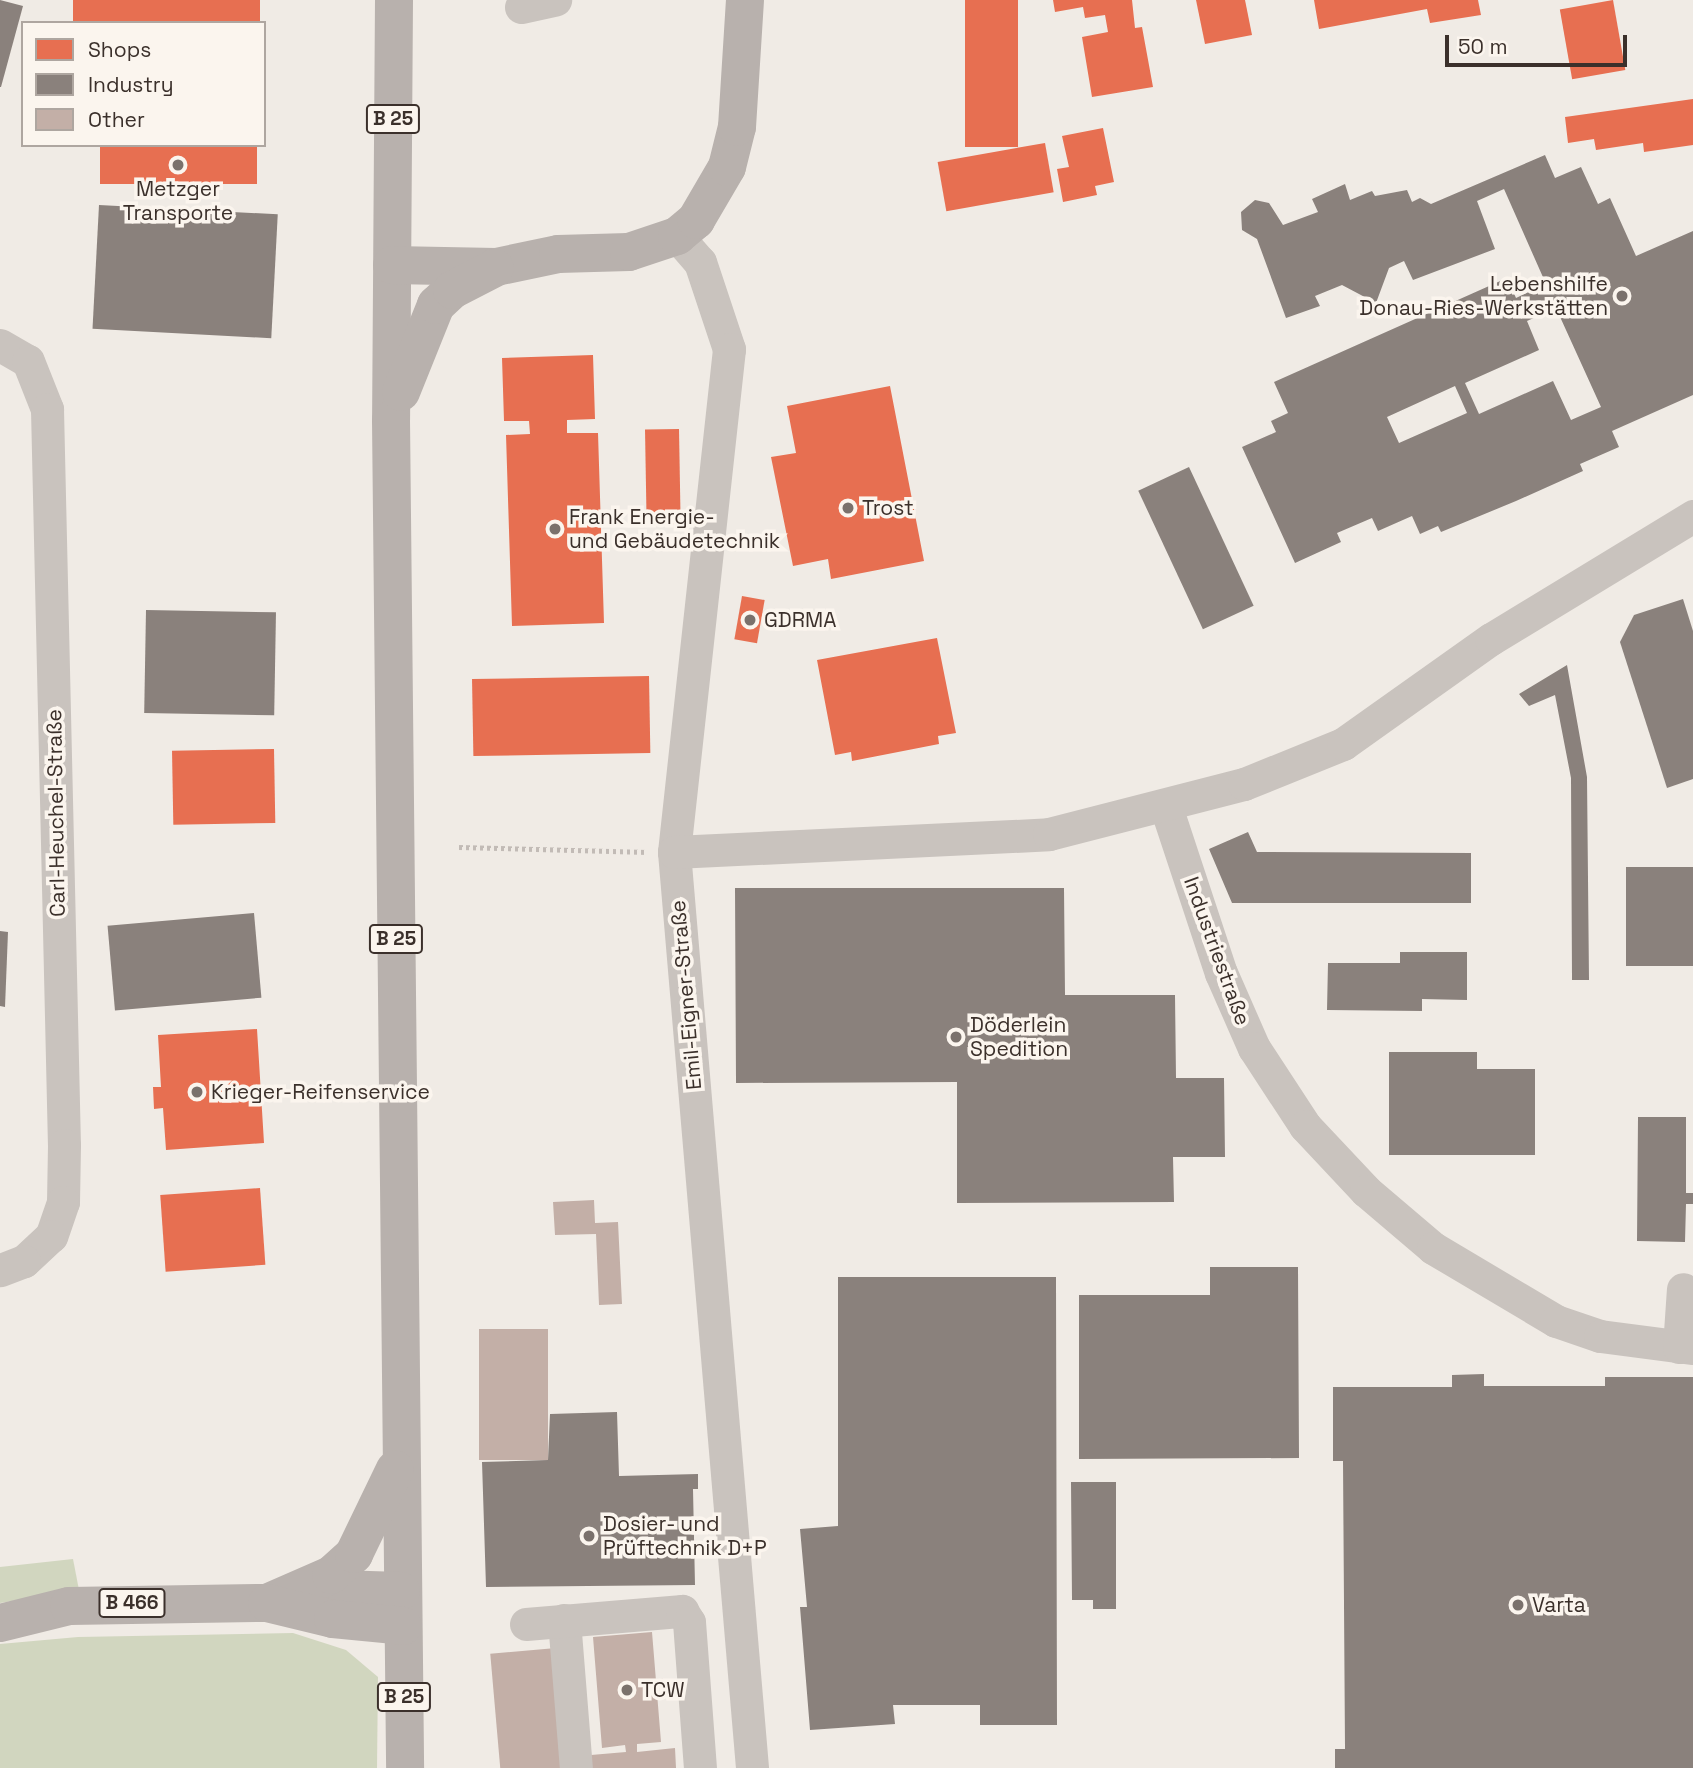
<!DOCTYPE html>
<meta charset="utf-8">
<style>
body{margin:0}
#map{position:relative;width:1693px;height:1768px;overflow:hidden;background:#f0ebe5;font-family:"Space Grotesk",sans-serif}
div>[style]{position:absolute}
.green>*{inset:0;background:#d1d6bf}
.shops>*{inset:0;background:#e76f51;transform-origin:0 0}
.industry>*{inset:0;background:#8a817c;transform-origin:0 0}
.building>*{inset:0;background:#c3afa7;transform-origin:0 0}
.path>*{height:4.5px;margin-top:-2.25px;transform-origin:0;background:repeating-linear-gradient(90deg,#c2bbb6 0 3.5px,transparent 0 7px)}
.minor>*{height:33px;margin:-16.5px;padding:0 16.5px;transform-origin:16.5px;border-radius:16.5px;background:#c9c3be}
.major>*{height:38px;margin:-19px;padding:0 19px;transform-origin:19px;border-radius:19px;background:#b8b1ad}
.dots>*{width:19px;height:19px;translate:-50% -50%;box-sizing:border-box;border:4px solid #fbf5ee;border-radius:50%}
span{translate:-50% -50%;white-space:nowrap;text-align:center;line-height:1.15;-webkit-text-stroke:7px #fbf5ee;paint-order:stroke}
.shield-label span{padding:2px 5px;background:#fbf5ee;border:2px solid;border-radius:5px;-webkit-text-stroke-width:0}
.shield-label{font-size:19px;color:#3b302b;font-weight:700}
.poi-label{font-size:21px;color:#3b302b}
.right{translate:-100% -50%;text-align:right}
.left{translate:0 -50%;text-align:left}
.street-label{font-size:21px;color:#3b302b}
.legend{position:absolute;left:21px;top:21px;width:245px;height:126px;box-sizing:border-box;background:#fbf5ee;border:2px solid #aea6a0;margin:0;padding:9px 12px;list-style:none;font-size:21px;color:#3b302b}
.legend li{display:flex;align-items:center;gap:14px;height:35px}
.legend b{width:35px;border:2px solid #aea6a0}
.scale{position:absolute;left:1445px;top:35px;width:182px;height:32px;box-sizing:border-box;border:4px solid #3b302b;border-top:0;padding-left:9px;font-size:21px;line-height:24px;white-space:nowrap;color:#3b302b;-webkit-text-stroke:5px #fbf5ee;paint-order:stroke}
</style>
<div id="map">
<div class="green">
<i style="clip-path:polygon(73px 1559px,79px 1590px,0 1603px,0 1567px)"></i>
<i style="clip-path:polygon(293px 1633px,346px 1650px,378px 1677px,377px 1768px,0 1768px,0 1644px,78px 1637px)"></i>
</div>
<div class="shops">
<i style="left:73px;top:0;width:187px;height:23px"></i>
<i style="left:965px;top:0;width:53px;height:147px"></i>
<i style="clip-path:polygon(1053px 0,1132px 0,1135px 28px,1142px 27px,1153px 87px,1092px 97px,1082px 37px,1108px 32px,1105px 15px,1085px 18px,1083px 7px,1055px 12px)"></i>
<i style="clip-path:polygon(1196px 0,1245px 0,1252px 35px,1205px 44px)"></i>
<i style="clip-path:polygon(1314px 0,1478px 0,1481px 15px,1430px 23px,1427px 9px,1319px 29px)"></i>
<i style="left:1613px;top:0;width:71px;height:54px;rotate:80deg"></i>
<i style="clip-path:polygon(1693px 99px,1693px 145px,1644px 152px,1643px 143px,1596px 150px,1594px 139px,1568px 143px,1565px 117px)"></i>
<i style="clip-path:polygon(1103px 128px,1114px 182px,1095px 186px,1097px 195px,1063px 202px,1057px 169px,1069px 167px,1062px 136px)"></i>
<i style="left:1045px;top:143px;width:50px;height:109px;rotate:80deg"></i>
<i style="left:100px;top:145px;width:157px;height:39px"></i>
<i style="clip-path:polygon(593px 355px,595px 419px,567px 420px,567px 433px,598px 433px,604px 623px,512px 626px,506px 435px,530px 434px,529px 421px,504px 421px,502px 358px)"></i>
<i style="clip-path:polygon(890px 386px,924px 561px,831px 579px,828px 559px,793px 566px,771px 457px,796px 453px,787px 406px)"></i>
<i style="left:679px;top:429px;width:95px;height:34px;rotate:89deg"></i>
<i style="left:742px;top:596px;width:23px;height:44px;rotate:10deg"></i>
<i style="clip-path:polygon(937px 638px,956px 733px,938px 736px,939px 744px,852px 761px,851px 752px,835px 755px,817px 660px)"></i>
<i style="left:649px;top:676px;width:77px;height:177px;rotate:89deg"></i>
<i style="left:274px;top:749px;width:74px;height:102px;rotate:89deg"></i>
<i style="clip-path:polygon(257px 1029px,264px 1143px,166px 1150px,163px 1108px,154px 1109px,153px 1087px,161px 1087px,158px 1035px)"></i>
<i style="left:260px;top:1188px;width:77px;height:100px;rotate:86deg"></i>
</div>
<div class="industry">
<i style="clip-path:polygon(0 0,23px 6px,1px 87px,0 87px)"></i>
<i style="clip-path:polygon(evenodd,1545px 155px,1555px 178px,1581px 167px,1598px 204px,1610px 198px,1636px 256px,1693px 231px,1693px 395px,1612px 431px,1619px 447px,1580px 464px,1583px 471px,1516px 501px,1441px 532px,1438px 526px,1420px 534px,1412px 516px,1378px 531px,1372px 518px,1337px 533px,1341px 542px,1295px 563px,1242px 447px,1276px 432px,1271px 421px,1288px 413px,1274px 382px,1507px 278px,1516px 298px,1546px 284px,1504px 189px,1477px 201px,1495px 249px,1413px 280px,1404px 261px,1389px 268px,1376px 303px,1342px 285px,1315px 296px,1320px 306px,1286px 318px,1257px 239px,1242px 230px,1241px 212px,1255px 200px,1269px 203px,1283px 225px,1318px 212px,1312px 199px,1345px 184px,1350px 200px,1372px 191px,1375px 196px,1407px 190px,1412px 202px,1420px 198px,1431px 204px,1545px 155px,1556px 308px,1601px 407px,1571px 420px,1553px 381px,1479px 414px,1465px 383px,1539px 350px,1527px 321px,1556px 308px,1545px 155px,1455px 386px,1467px 413px,1399px 443px,1387px 417px,1455px 386px)"></i>
<i style="left:99px;top:205px;width:179px;height:124px;rotate:3deg"></i>
<i style="left:1189px;top:467px;width:153px;height:56px;rotate:65deg"></i>
<i style="clip-path:polygon(1683px 599px,1693px 631px,1693px 779px,1667px 788px,1620px 642px,1634px 615px)"></i>
<i style="left:146px;top:610px;width:130px;height:103px;rotate:1deg"></i>
<i style="clip-path:polygon(1567px 665px,1587px 777px,1589px 980px,1572px 980px,1571px 778px,1555px 695px,1529px 706px,1519px 694px)"></i>
<i style="clip-path:polygon(1248px 832px,1257px 852px,1471px 853px,1471px 903px,1232px 903px,1209px 849px)"></i>
<i style="left:1626px;top:867px;width:67px;height:99px"></i>
<i style="clip-path:polygon(735px 888px,1064px 888px,1065px 995px,1175px 995px,1176px 1078px,1224px 1078px,1225px 1157px,1173px 1157px,1174px 1202px,957px 1203px,957px 1082px,736px 1083px)"></i>
<i style="left:254px;top:913px;width:85px;height:147px;rotate:85deg"></i>
<i style="clip-path:polygon(0 931px,8px 932px,5px 1007px,0 1006px)"></i>
<i style="clip-path:polygon(1400px 952px,1467px 952px,1467px 1000px,1422px 999px,1422px 1011px,1327px 1010px,1328px 963px,1400px 963px)"></i>
<i style="clip-path:polygon(1389px 1052px,1477px 1052px,1477px 1069px,1535px 1069px,1535px 1155px,1389px 1155px)"></i>
<i style="clip-path:polygon(1638px 1117px,1686px 1117px,1686px 1193px,1693px 1193px,1693px 1204px,1686px 1204px,1685px 1242px,1637px 1241px)"></i>
<i style="clip-path:polygon(1210px 1267px,1298px 1267px,1299px 1458px,1079px 1459px,1079px 1295px,1210px 1295px)"></i>
<i style="clip-path:polygon(838px 1277px,1056px 1277px,1057px 1725px,980px 1725px,980px 1705px,893px 1705px,895px 1724px,810px 1730px,800px 1607px,807px 1607px,800px 1529px,838px 1526px)"></i>
<i style="clip-path:polygon(1484px 1374px,1484px 1386px,1605px 1386px,1605px 1377px,1693px 1377px,1693px 1768px,1335px 1768px,1335px 1749px,1345px 1749px,1343px 1461px,1333px 1461px,1333px 1387px,1452px 1387px,1452px 1375px)"></i>
<i style="clip-path:polygon(617px 1412px,619px 1476px,698px 1474px,698px 1489px,693px 1489px,695px 1585px,486px 1587px,482px 1462px,548px 1460px,550px 1414px)"></i>
<i style="clip-path:polygon(1071px 1482px,1116px 1482px,1116px 1609px,1093px 1609px,1093px 1600px,1072px 1600px)"></i>
</div>
<div class="building">
<i style="clip-path:polygon(594px 1200px,595px 1223px,618px 1222px,622px 1304px,599px 1305px,596px 1234px,555px 1235px,553px 1202px)"></i>
<i style="left:548px;top:1329px;width:131px;height:69px;rotate:90deg"></i>
<i style="clip-path:polygon(652px 1632px,661px 1742px,637px 1744px,637px 1752px,675px 1748px,676px 1768px,592px 1768px,591px 1755px,626px 1752px,625px 1745px,602px 1748px,593px 1637px)"></i>
<i style="left:556px;top:1648px;width:120px;height:66px;rotate:85deg"></i>
</div>
<div class="path">
<i style="left:459px;top:847px;width:189px;rotate:1.5deg"></i>
</div>
<div class="minor">
<i style="left:521px;top:7px;width:35px;rotate:-12deg"></i>
<i style="left:677px;top:236px;width:35px;rotate:49deg"></i>
<i style="left:700px;top:262px;width:92px;rotate:71.6deg"></i>
<i style="left:729px;top:349px;width:506px;rotate:96.24deg"></i>
<i style="left:674px;top:852px;width:919px;rotate:85.13deg"></i>
<i style="left:0;top:345px;width:32px;rotate:30deg"></i>
<i style="left:28px;top:361px;width:52px;rotate:68.4deg"></i>
<i style="left:47px;top:409px;width:736px;rotate:88.68deg"></i>
<i style="left:64px;top:1145px;width:57px;rotate:91deg"></i>
<i style="left:63px;top:1202px;width:36px;rotate:109deg"></i>
<i style="left:51px;top:1236px;width:37px;rotate:137deg"></i>
<i style="left:24px;top:1261px;width:26px;rotate:159deg"></i>
<i style="left:1166px;top:807px;width:175px;rotate:71.7deg"></i>
<i style="left:1221px;top:973px;width:82px;rotate:66.3deg"></i>
<i style="left:1254px;top:1048px;width:93px;rotate:56.8deg"></i>
<i style="left:1305px;top:1126px;width:89px;rotate:46.8deg"></i>
<i style="left:1366px;top:1191px;width:88px;rotate:40.4deg"></i>
<i style="left:1433px;top:1248px;width:143px;rotate:30.7deg"></i>
<i style="left:1556px;top:1321px;width:46px;rotate:18.8deg"></i>
<i style="left:1600px;top:1336px;width:94px;rotate:7.4deg"></i>
<i style="left:674px;top:852px;width:375px;rotate:-2.7deg"></i>
<i style="left:1049px;top:834px;width:201px;rotate:-14.4deg"></i>
<i style="left:1244px;top:784px;width:107px;rotate:-22deg"></i>
<i style="left:1343px;top:744px;width:181px;rotate:-35.4deg"></i>
<i style="left:1491px;top:639px;width:237px;rotate:-31.3deg"></i>
<i style="left:1679px;top:1347px;width:58px;rotate:-86.1deg"></i>
<i style="left:564px;top:1620px;width:148px;rotate:85.4deg"></i>
<i style="left:526px;top:1624px;width:157px;rotate:-4.8deg"></i>
<i style="left:682px;top:1611px;width:13px;rotate:58deg"></i>
<i style="left:689px;top:1622px;width:146px;rotate:85.7deg"></i>
</div>
<div class="major">
<i style="left:394px;top:0;width:420px;rotate:90.4deg"></i>
<i style="left:391px;top:420px;width:1348px;rotate:89.4deg"></i>
<i style="left:392px;top:265px;width:104px;rotate:1.1deg"></i>
<i style="left:496px;top:267px;width:63px;rotate:-11.8deg"></i>
<i style="left:558px;top:254px;width:71px;rotate:-1.6deg"></i>
<i style="left:629px;top:252px;width:51px;rotate:-18.4deg"></i>
<i style="left:677px;top:236px;width:25px;rotate:-40deg"></i>
<i style="left:696px;top:220px;width:61px;rotate:-59.7deg"></i>
<i style="left:727px;top:167px;width:41px;rotate:-76deg"></i>
<i style="left:737px;top:127px;width:127px;rotate:-86.4deg"></i>
<i style="left:401px;top:392px;width:94px;rotate:-68.1deg"></i>
<i style="left:436px;top:305px;width:22px;rotate:-43deg"></i>
<i style="left:452px;top:290px;width:48px;rotate:-27.1deg"></i>
<i style="left:305px;top:1588px;width:96px;rotate:1.8deg"></i>
<i style="left:267px;top:1603px;width:70px;rotate:-23.6deg"></i>
<i style="left:331px;top:1575px;width:31px;rotate:-42deg"></i>
<i style="left:354px;top:1554px;width:94px;rotate:-64.2deg"></i>
<i style="left:0;top:1623px;width:71px;rotate:-13.8deg"></i>
<i style="left:69px;top:1606px;width:198px;rotate:-0.9deg"></i>
<i style="left:267px;top:1603px;width:68px;rotate:13.6deg"></i>
<i style="left:333px;top:1619px;width:70px;rotate:5.7deg"></i>
</div>
<div class="dots">
<i style="left:178px;top:165px;background:#7a716c"></i>
<i style="left:1622px;top:296px;background:#7a716c"></i>
<i style="left:848px;top:508px;background:#7a716c"></i>
<i style="left:555px;top:529px;background:#7a716c"></i>
<i style="left:750px;top:620px;background:#7a716c"></i>
<i style="left:956px;top:1037px;background:#7a716c"></i>
<i style="left:197px;top:1092px;background:#7a716c"></i>
<i style="left:589px;top:1536px;background:#7a716c"></i>
<i style="left:1518px;top:1605px;background:#7a716c"></i>
<i style="left:627px;top:1690px;background:#7a716c"></i>
</div>
<div class="shield-label">
<span style="left:393px;top:119px">B 25</span>
<span style="left:396px;top:939px">B 25</span>
<span style="left:132px;top:1603px">B 466</span>
<span style="left:404px;top:1697px">B 25</span>
</div>
<div class="poi-label">
<span style="left:178px;top:201px">Metzger<br>Transporte</span>
<span class="right" style="left:1608px;top:296px">Lebenshilfe<br>Donau-Ries-Werkstätten</span>
<span class="left" style="left:862px;top:508px">Trost</span>
<span class="left" style="left:569px;top:529px">Frank Energie-<br>und Gebäudetechnik</span>
<span class="left" style="left:764px;top:620px">GDRMA</span>
<span class="left" style="left:970px;top:1037px">Döderlein<br>Spedition</span>
<span class="left" style="left:211px;top:1092px">Krieger-Reifenservice</span>
<span class="left" style="left:603px;top:1536px">Dosier- und<br>Prüftechnik D+P</span>
<span class="left" style="left:1532px;top:1605px">Varta</span>
<span class="left" style="left:641px;top:1690px">TCW</span>
</div>
<div class="street-label">
<span style="left:56px;top:813px;rotate:-91deg">Carl-Heuchel-Straße</span>
<span style="left:1217px;top:951px;rotate:70deg">Industriestraße</span>
<span style="left:686px;top:995px;rotate:-95deg">Emil-Eigner-Straße</span>
</div>
<ul class="legend">
<li><b style="height:19px;background:#e76f51"></b>Shops</li>
<li><b style="height:19px;background:#8a817c"></b>Industry</li>
<li><b style="height:19px;background:#c3afa7"></b>Other</li>
</ul>
<div class="scale">50 m</div>
</div>
